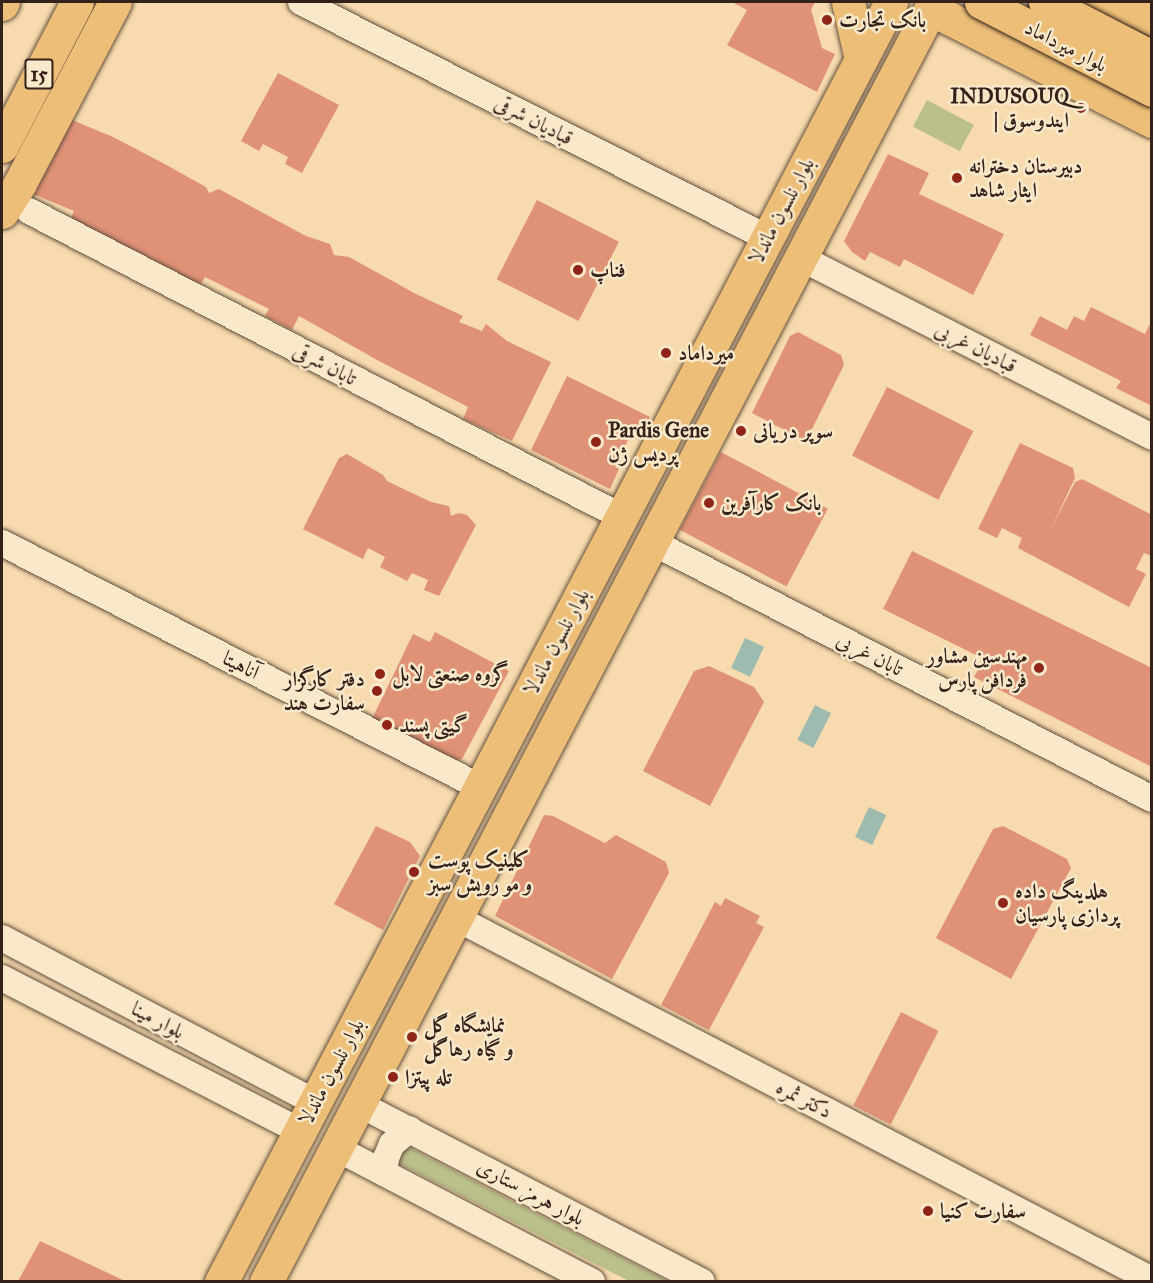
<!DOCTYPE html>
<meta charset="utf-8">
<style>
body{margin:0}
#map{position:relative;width:1153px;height:1283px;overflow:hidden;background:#f7dbae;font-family:"IM FELL Great Primer",Amiri,serif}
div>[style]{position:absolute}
.green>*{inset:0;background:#bbc08b;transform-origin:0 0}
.water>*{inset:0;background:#9dbbaf;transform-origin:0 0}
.building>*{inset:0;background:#e09277;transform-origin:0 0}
.roads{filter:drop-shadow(0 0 2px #64503f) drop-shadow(0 0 2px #64503f)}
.minor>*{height:26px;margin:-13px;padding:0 13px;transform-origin:13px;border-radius:13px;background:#fae8ca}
.major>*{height:33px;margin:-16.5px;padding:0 16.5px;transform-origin:16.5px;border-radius:16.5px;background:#ecbe77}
.highway>*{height:33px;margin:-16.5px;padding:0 16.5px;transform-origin:16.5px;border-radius:16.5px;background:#ecbe77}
.bridges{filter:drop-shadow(0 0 2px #33221a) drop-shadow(0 0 2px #33221a)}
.major-bridge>*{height:33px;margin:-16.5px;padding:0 16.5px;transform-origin:16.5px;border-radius:16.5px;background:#ecbe77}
.dots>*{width:16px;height:16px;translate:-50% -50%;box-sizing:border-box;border:3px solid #fae8ca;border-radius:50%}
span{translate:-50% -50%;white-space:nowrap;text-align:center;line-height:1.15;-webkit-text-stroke:5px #fae8ca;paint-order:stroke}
.shield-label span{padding:2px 4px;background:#fae8ca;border:2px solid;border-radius:4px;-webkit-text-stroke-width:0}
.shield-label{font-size:20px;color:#33221a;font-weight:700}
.poi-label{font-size:21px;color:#33221a;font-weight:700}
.left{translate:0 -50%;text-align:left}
.right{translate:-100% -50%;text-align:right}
.street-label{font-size:21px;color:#33221a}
.frame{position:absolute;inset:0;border:3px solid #33221a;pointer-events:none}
</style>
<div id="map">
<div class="green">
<i style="left:927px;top:100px;width:53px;height:30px;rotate:28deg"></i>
<i style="clip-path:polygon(406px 1146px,667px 1281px,629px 1281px,396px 1162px)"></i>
</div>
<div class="water">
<i style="left:745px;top:638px;width:21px;height:33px;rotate:25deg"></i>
<i style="left:815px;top:705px;width:18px;height:39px;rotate:27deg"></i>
<i style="left:869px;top:807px;width:19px;height:33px;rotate:25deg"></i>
</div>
<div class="building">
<i style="clip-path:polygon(732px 2px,815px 2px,811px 10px,822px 48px,835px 54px,817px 92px,727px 45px,747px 10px)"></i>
<i style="clip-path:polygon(278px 73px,339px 105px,302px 173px,285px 164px,288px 157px,263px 144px,259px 151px,241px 141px)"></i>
<i style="clip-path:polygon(72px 120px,113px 137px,161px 162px,206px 187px,209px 193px,219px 189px,306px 236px,330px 244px,334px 255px,349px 257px,416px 294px,463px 316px,459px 322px,482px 331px,486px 324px,507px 341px,551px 362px,512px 441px,463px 419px,468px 407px,379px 361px,299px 316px,292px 330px,265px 316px,269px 309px,205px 277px,200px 285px,167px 269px,71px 218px,74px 211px,33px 194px)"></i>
<i style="clip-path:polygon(888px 154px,929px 173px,919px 194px,1004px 234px,973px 295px,904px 259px,900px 267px,870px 252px,865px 261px,852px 252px,844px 241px)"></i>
<i style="left:537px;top:200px;width:92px;height:89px;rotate:27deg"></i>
<i style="clip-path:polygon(1091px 307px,1145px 334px,1152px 320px,1152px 406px,1116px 388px,1121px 381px,1030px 335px,1040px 316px,1067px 330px,1074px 316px,1084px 321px)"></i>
<i style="clip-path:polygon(798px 332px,841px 355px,844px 365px,806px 441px,752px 413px,790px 336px)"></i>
<i style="clip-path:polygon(567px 376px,650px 417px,639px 440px,630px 436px,615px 467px,619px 469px,610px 489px,531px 450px)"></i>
<i style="left:887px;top:387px;width:97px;height:77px;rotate:27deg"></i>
<i style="clip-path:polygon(1020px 443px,1073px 468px,1075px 478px,1050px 531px,1075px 482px,1082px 479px,1152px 515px,1152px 556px,1144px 553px,1136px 569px,1146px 574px,1129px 607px,1018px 548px,1022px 538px,1002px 528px,997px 538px,978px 529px)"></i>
<i style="left:721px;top:452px;width:121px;height:88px;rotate:28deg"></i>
<i style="clip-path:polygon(347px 454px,383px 475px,387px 481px,431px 502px,449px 506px,451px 516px,459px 513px,467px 515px,476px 525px,439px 596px,424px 590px,428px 580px,412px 573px,407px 581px,380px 567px,385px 557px,368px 548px,363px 559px,303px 529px,339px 458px)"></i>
<i style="clip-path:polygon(912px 551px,1152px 668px,1152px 767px,974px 677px,984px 659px,883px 609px)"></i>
<i style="clip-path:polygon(435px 632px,509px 671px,462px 759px,449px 762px,371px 721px,413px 634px,430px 642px)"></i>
<i style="clip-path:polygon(709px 666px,754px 687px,764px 702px,710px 806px,643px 771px,694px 671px)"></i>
<i style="clip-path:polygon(544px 815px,553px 816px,605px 843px,616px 835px,666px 862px,669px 873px,612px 979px,495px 916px)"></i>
<i style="clip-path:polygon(376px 826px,410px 842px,420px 856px,383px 930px,334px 904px)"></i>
<i style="clip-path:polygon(1003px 826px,1067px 859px,1071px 868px,1011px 979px,936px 938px,993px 829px)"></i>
<i style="clip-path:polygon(725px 898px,760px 916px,756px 923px,764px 927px,709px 1030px,661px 1005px,715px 902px,721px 906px)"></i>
<i style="left:901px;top:1012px;width:42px;height:105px;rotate:27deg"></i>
<i style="clip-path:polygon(40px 1241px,125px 1281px,18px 1281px)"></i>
</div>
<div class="roads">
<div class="minor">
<i style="left:301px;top:2px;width:523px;rotate:26.81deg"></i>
<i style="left:29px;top:211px;width:667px;rotate:27.29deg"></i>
<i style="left:801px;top:258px;width:394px;rotate:27deg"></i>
<i style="left:652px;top:542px;width:562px;rotate:27.2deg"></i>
<i style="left:2px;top:543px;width:537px;rotate:27.04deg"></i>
<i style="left:456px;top:918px;width:785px;rotate:27.48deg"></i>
<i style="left:2px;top:938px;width:353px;rotate:27.7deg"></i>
<i style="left:2px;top:978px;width:335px;rotate:27.2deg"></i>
<i style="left:359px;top:1104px;width:386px;rotate:27.4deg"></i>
<i style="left:336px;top:1148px;width:289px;rotate:27.6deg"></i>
<i style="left:384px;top:1173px;width:15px;rotate:-82deg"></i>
<i style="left:386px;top:1158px;width:15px;rotate:-67deg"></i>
<i style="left:392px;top:1144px;width:23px;rotate:-40deg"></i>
</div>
<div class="major">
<i style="left:848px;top:2px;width:58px;rotate:77.2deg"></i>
<i style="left:1117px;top:2px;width:39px;rotate:26deg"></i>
<i style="left:931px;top:9px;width:248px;rotate:26.9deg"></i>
<i style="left:1055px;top:34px;width:20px;rotate:-63deg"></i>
<i style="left:1064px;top:16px;width:14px;rotate:-36deg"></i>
<i style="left:1075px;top:8px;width:10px;rotate:-24deg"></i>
<i style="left:1084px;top:4px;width:20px;rotate:-6deg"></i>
<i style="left:221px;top:1282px;width:1445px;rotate:-62.37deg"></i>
<i style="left:266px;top:1282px;width:1444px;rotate:-62.44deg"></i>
</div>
<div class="highway">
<i style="left:2px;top:4px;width:2px;rotate:-63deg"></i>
<i style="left:2px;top:146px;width:162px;rotate:-62.5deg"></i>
<i style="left:2px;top:212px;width:34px;rotate:-58deg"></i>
<i style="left:20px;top:183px;width:204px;rotate:-62.3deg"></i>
</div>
</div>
<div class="bridges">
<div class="major-bridge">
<i style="left:981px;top:2px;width:192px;rotate:27.2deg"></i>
<i style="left:1045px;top:2px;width:120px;rotate:27.2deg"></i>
</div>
</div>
<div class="dots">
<i style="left:827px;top:20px;background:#8f2418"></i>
<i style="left:1081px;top:108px;background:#8f2418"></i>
<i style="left:957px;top:178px;background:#8f2418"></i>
<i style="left:578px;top:270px;background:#8f2418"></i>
<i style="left:666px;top:353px;background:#8f2418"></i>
<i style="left:741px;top:431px;background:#8f2418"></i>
<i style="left:596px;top:442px;background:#8f2418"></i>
<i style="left:709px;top:503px;background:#8f2418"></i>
<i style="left:1039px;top:668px;background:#8f2418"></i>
<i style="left:380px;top:674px;background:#8f2418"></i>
<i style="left:377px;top:691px;background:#8f2418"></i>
<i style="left:387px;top:725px;background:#8f2418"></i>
<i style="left:414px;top:872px;background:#8f2418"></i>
<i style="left:1003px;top:903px;background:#8f2418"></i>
<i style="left:412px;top:1037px;background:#8f2418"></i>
<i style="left:393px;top:1077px;background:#8f2418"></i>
<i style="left:928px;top:1211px;background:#8f2418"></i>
</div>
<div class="shield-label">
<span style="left:39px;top:74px">15</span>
</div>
<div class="poi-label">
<span class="left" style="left:839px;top:20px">بانک تجارت</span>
<span class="right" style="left:1069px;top:108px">INDUSOUQ<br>| ایندوسوق</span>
<span class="left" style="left:969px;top:178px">دبیرستان دخترانه<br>ایثار شاهد</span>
<span class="left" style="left:590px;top:270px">فناپ</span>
<span class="left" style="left:678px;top:353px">میرداماد</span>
<span class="left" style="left:608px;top:442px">Pardis Gene<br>پردیس ژن</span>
<span class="left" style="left:753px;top:431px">سوپر دریانی</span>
<span class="left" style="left:721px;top:503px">بانک کارآفرین</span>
<span class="right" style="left:1027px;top:668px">مهندسین مشاور<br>فردافن پارس</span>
<span class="left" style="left:392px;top:674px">گروه صنعتی لابل</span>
<span class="right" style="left:365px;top:691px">دفتر کارگزار<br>سفارت هند</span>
<span class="left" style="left:399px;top:725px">گیتی پسند</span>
<span class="left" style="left:428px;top:872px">کلینیک پوست<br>و مو رویش سبز</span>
<span class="left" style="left:1015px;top:903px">هلدینگ داده<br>پردازی پارسیان</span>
<span class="left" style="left:424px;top:1037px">نمایشگاه گل<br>و گیاه رهاگل</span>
<span class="left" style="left:405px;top:1077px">تله پیتزا</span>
<span class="left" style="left:940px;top:1211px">سفارت کنیا</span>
</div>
<div class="street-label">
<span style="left:1066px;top:46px;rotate:27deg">بلوار میرداماد</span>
<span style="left:534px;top:120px;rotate:27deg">قبادیان شرقی</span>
<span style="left:781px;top:211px;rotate:-62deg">بلوار نلسون ماندلا</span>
<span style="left:976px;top:347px;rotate:27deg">قبادیان غربی</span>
<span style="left:325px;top:364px;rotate:27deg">تابان شرقی</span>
<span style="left:556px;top:642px;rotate:-62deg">بلوار نلسون ماندلا</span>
<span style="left:870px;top:654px;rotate:27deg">تابان غربی</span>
<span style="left:241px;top:665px;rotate:27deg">آناهیتا</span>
<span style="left:158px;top:1020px;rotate:28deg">بلوار مینا</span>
<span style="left:331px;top:1072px;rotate:-62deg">بلوار نلسون ماندلا</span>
<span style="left:804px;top:1099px;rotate:27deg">دکتر ثمره</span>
<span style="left:531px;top:1192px;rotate:28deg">بلوار هرمز ستاری</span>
</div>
<div class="frame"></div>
</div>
